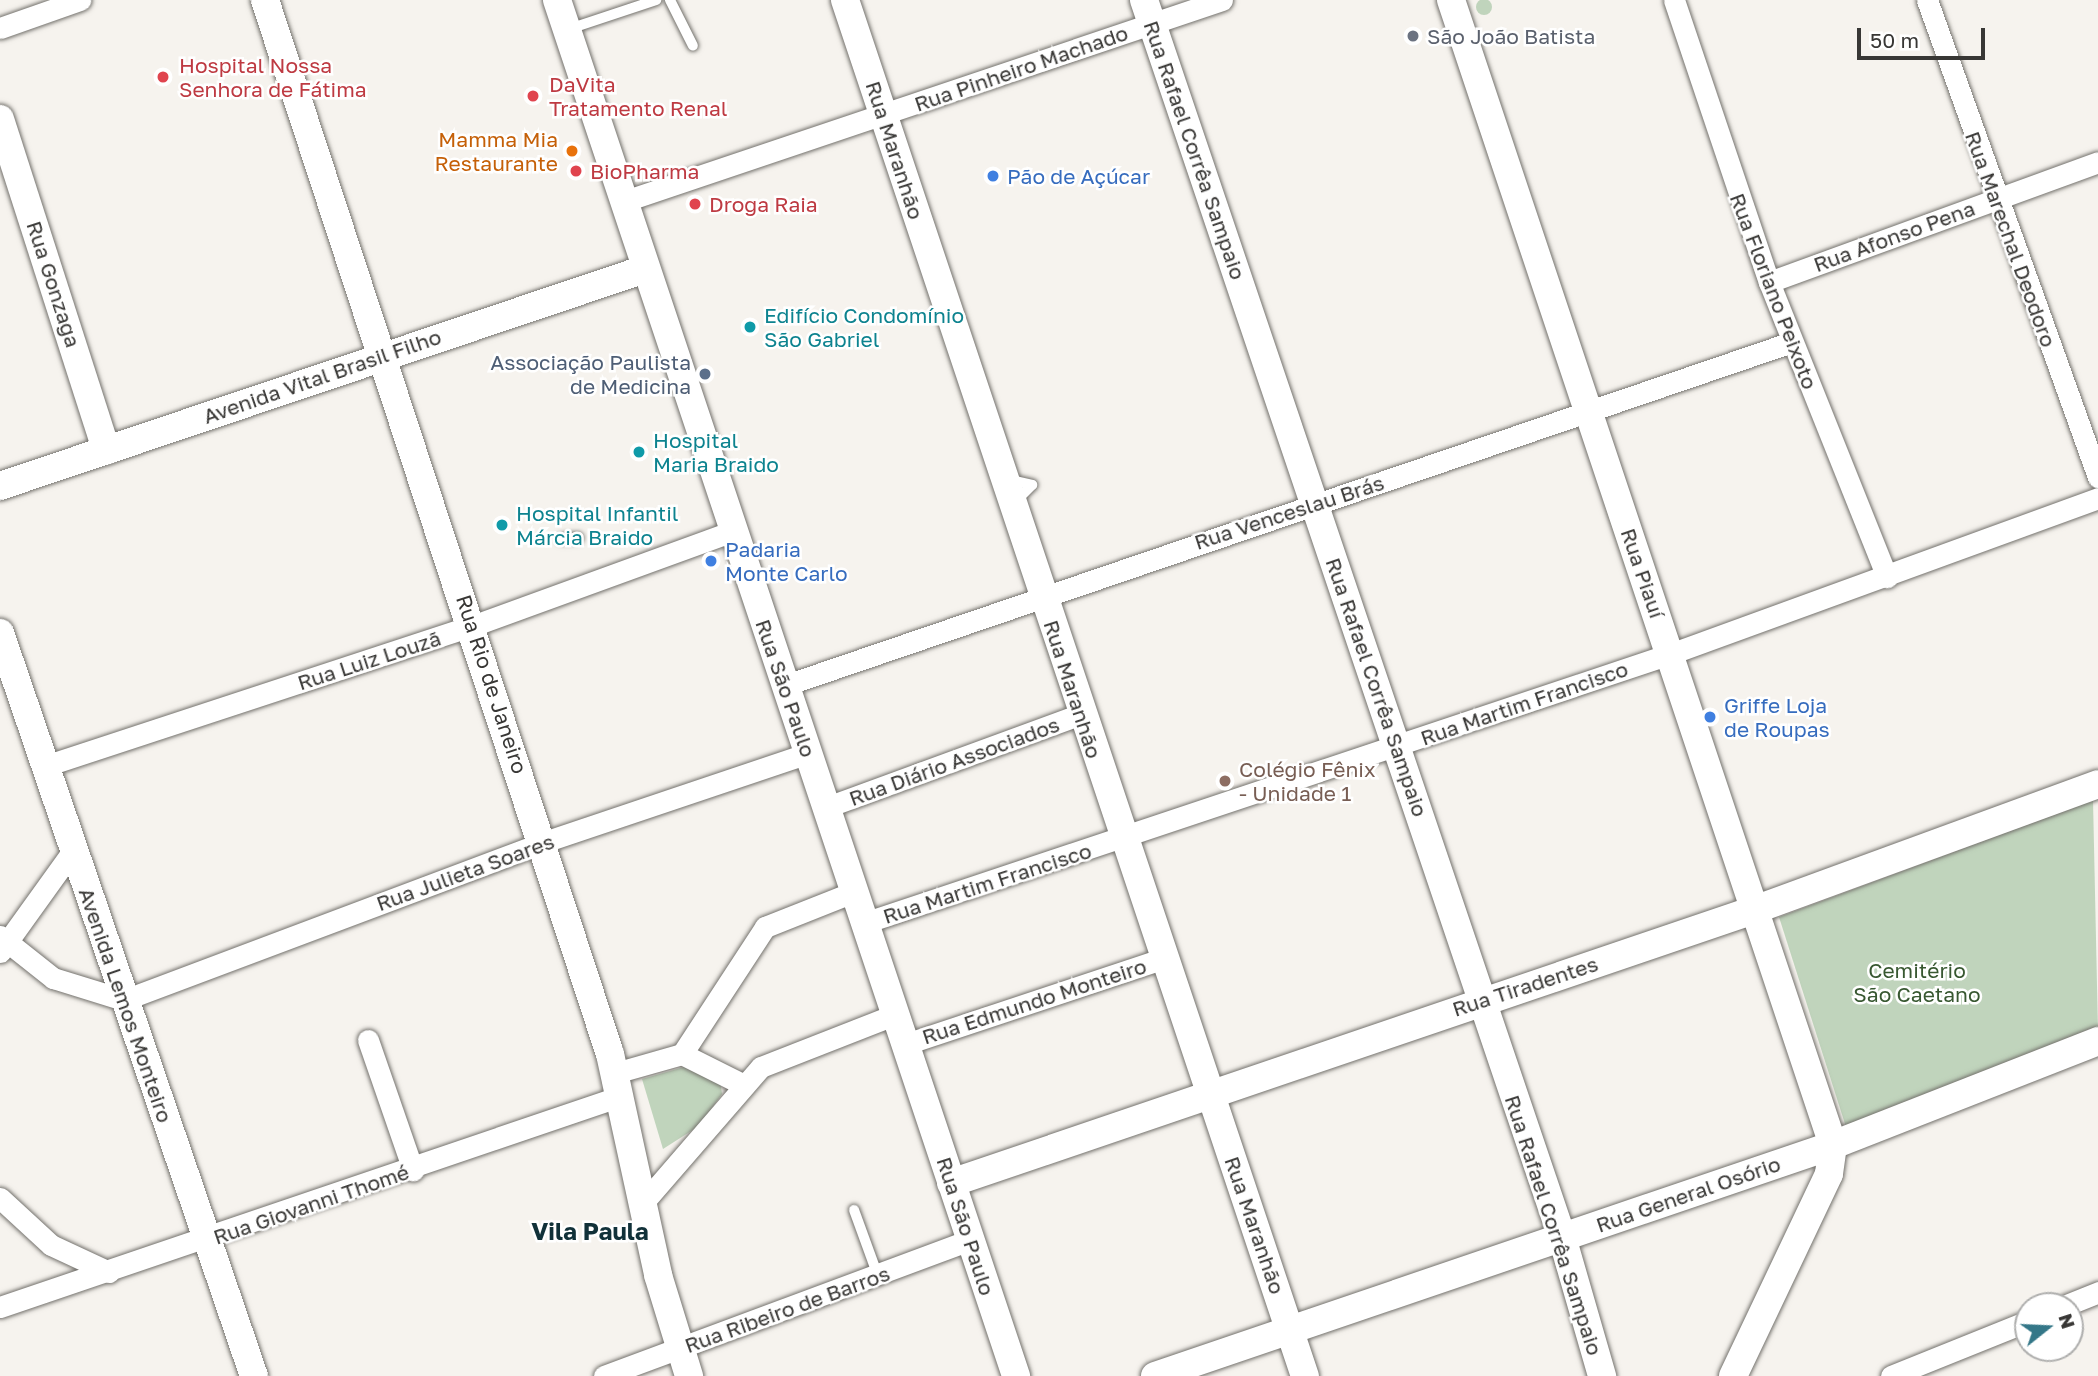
<!DOCTYPE html>
<meta charset="utf-8">
<style>
body{margin:0}
#map{position:relative;width:2098px;height:1376px;overflow:hidden;background:#f6f3ee;font-family:"Golos Text",sans-serif}
div>[style]{position:absolute}
.green>*{inset:0;background:#c0d4bc}
.round{border-radius:50%}
.roads{filter:drop-shadow(0 0 2px #73716c) drop-shadow(0 0 2px #73716c)}
.lane>*{height:10px;margin:-5px;padding:0 5px;transform-origin:5px;border-radius:5px;background:#fff}
.street>*{height:21px;margin:-10.5px;padding:0 10.5px;transform-origin:10.5px;border-radius:10.5px;background:#fff}
.secondary>*{height:28px;margin:-14px;padding:0 14px;transform-origin:14px;border-radius:14px;background:#fff}
.dots>*{width:19px;height:19px;translate:-50% -50%;box-sizing:border-box;border:4px solid #fff;border-radius:50%}
span{translate:-50% -50%;white-space:nowrap;text-align:center;line-height:1.15;-webkit-text-stroke:5px #fff;paint-order:stroke}
.worship-label{font-size:21px;color:#5b616d}
.left{translate:0 -50%;text-align:left}
.health-label{font-size:21px;color:#be3a42}
.street-label{font-size:21px;color:#383735}
.food-label{font-size:21px;color:#c56008}
.right{translate:-100% -50%;text-align:right}
.shop-label{font-size:21px;color:#366cbe}
.culture-label{font-size:21px;color:#0d838f}
.service-label{font-size:21px;color:#4e5e75}
.education-label{font-size:21px;color:#785e54}
.park-label{font-size:21px;color:#385831}
.quarter-label{font-size:24px;color:#113139;font-weight:700}
.north{position:absolute;left:2014px;top:1292px;width:70px;height:70px;box-sizing:border-box;background:#fff;border:2px solid #afafae;border-radius:50%;rotate:72deg;font-size:19px;font-weight:700;line-height:28px;text-align:center;color:#383735}
.north::after{content:'';display:block;margin:auto;width:24px;height:32px;background:#347788;clip-path:polygon(50% 0,100% 100%,50% 72%,0 100%)}
.scale{position:absolute;left:1857px;top:28px;width:128px;height:32px;box-sizing:border-box;border:4px solid #383735;border-top:0;padding-left:9px;font-size:21px;line-height:24px;white-space:nowrap;color:#383735;-webkit-text-stroke:5px #fff;paint-order:stroke}
</style>
<div id="map">
<div class="green">
<i class="round" style="left:1476px;top:-1px;width:16px;height:16px"></i>
<i style="clip-path:polygon(2093px 800px,2098px 1031px,1846px 1127px,1779px 917px)"></i>
<i style="clip-path:polygon(691px 1065px,720px 1079px,722px 1094px,699px 1126px,663px 1149px,642px 1079px)"></i>
</div>
<div class="roads">
<div class="lane">
<i style="left:670px;top:0;width:51px;rotate:63.4deg"></i>
<i style="left:569px;top:29px;width:92px;rotate:-18.4deg"></i>
<i style="left:1007px;top:479px;width:26px;rotate:13deg"></i>
<i style="left:1032px;top:485px;width:24px;rotate:135deg"></i>
<i style="left:562px;top:539px;width:16px;rotate:-4deg"></i>
<i style="left:854px;top:1210px;width:70px;rotate:70deg"></i>
</div>
<div class="street">
<i style="left:1674px;top:0;width:298px;rotate:71.4deg"></i>
<i style="left:1769px;top:282px;width:318px;rotate:68.2deg"></i>
<i style="left:1927px;top:0;width:507px;rotate:70.28deg"></i>
<i style="left:0;top:28px;width:85px;rotate:-19.3deg"></i>
<i style="left:622px;top:202px;width:633px;rotate:-18.61deg"></i>
<i style="left:1769px;top:282px;width:350px;rotate:-20deg"></i>
<i style="left:786px;top:685px;width:1063px;rotate:-18.83deg"></i>
<i style="left:45px;top:766px;width:449px;rotate:-18.2deg"></i>
<i style="left:472px;top:626px;width:275px;rotate:-20deg"></i>
<i style="left:827px;top:807px;width:270px;rotate:-20.1deg"></i>
<i style="left:867px;top:922px;width:847px;rotate:-18.46deg"></i>
<i style="left:1670px;top:654px;width:456px;rotate:-20deg"></i>
<i style="left:0;top:936px;width:68px;rotate:38.4deg"></i>
<i style="left:53px;top:978px;width:74px;rotate:17.2deg"></i>
<i style="left:124px;top:1000px;width:449px;rotate:-20.6deg"></i>
<i style="left:544px;top:842px;width:280px;rotate:-18.6deg"></i>
<i style="left:0;top:952px;width:127px;rotate:-54.3deg"></i>
<i style="left:368px;top:1040px;width:138px;rotate:70.9deg"></i>
<i style="left:906px;top:1044px;width:270px;rotate:-18.4deg"></i>
<i style="left:682px;top:1054px;width:67px;rotate:26.6deg"></i>
<i style="left:615px;top:1073px;width:70px;rotate:-15.8deg"></i>
<i style="left:682px;top:1054px;width:152px;rotate:-56.8deg"></i>
<i style="left:765px;top:927px;width:98px;rotate:-21.6deg"></i>
<i style="left:0;top:1198px;width:69px;rotate:42.7deg"></i>
<i style="left:51px;top:1245px;width:64px;rotate:25deg"></i>
<i style="left:643px;top:1203px;width:180px;rotate:-49.1deg"></i>
<i style="left:761px;top:1067px;width:145px;rotate:-21.4deg"></i>
<i style="left:2064px;top:1306px;width:37px;rotate:-22deg"></i>
<i style="left:0;top:1307px;width:656px;rotate:-18.77deg"></i>
<i style="left:604px;top:1376px;width:390px;rotate:-20.4deg"></i>
<i style="left:1891px;top:1376px;width:148px;rotate:-21.9deg"></i>
</div>
<div class="secondary">
<i style="left:265px;top:0;width:1109px;rotate:71.88deg"></i>
<i style="left:610px;top:1054px;width:226px;rotate:77.7deg"></i>
<i style="left:658px;top:1275px;width:106px;rotate:72.9deg"></i>
<i style="left:557px;top:0;width:1451px;rotate:71.55deg"></i>
<i style="left:845px;top:0;width:1451px;rotate:71.52deg"></i>
<i style="left:1144px;top:0;width:1306px;rotate:71.33deg"></i>
<i style="left:1562px;top:1237px;width:145px;rotate:73.9deg"></i>
<i style="left:1451px;top:0;width:1207px;rotate:71.55deg"></i>
<i style="left:1833px;top:1145px;width:29px;rotate:98deg"></i>
<i style="left:1829px;top:1174px;width:224px;rotate:115.4deg"></i>
<i style="left:0;top:119px;width:348px;rotate:72.2deg"></i>
<i style="left:0;top:486px;width:681px;rotate:-18.59deg"></i>
<i style="left:0;top:633px;width:785px;rotate:71.13deg"></i>
<i style="left:951px;top:1183px;width:848px;rotate:-18.78deg"></i>
<i style="left:1754px;top:910px;width:366px;rotate:-20.1deg"></i>
<i style="left:1155px;top:1376px;width:716px;rotate:-18.81deg"></i>
<i style="left:1833px;top:1145px;width:285px;rotate:-21.4deg"></i>
</div>
</div>
<div class="dots">
<i style="left:1413px;top:36px;background:#6b7280"></i>
<i style="left:163px;top:77px;background:#e0444e"></i>
<i style="left:533px;top:96px;background:#e0444e"></i>
<i style="left:572px;top:151px;background:#e8710a"></i>
<i style="left:576px;top:171px;background:#e0444e"></i>
<i style="left:993px;top:176px;background:#3f7fe0"></i>
<i style="left:695px;top:204px;background:#e0444e"></i>
<i style="left:750px;top:327px;background:#0f9aa8"></i>
<i style="left:705px;top:374px;background:#5c6f8a"></i>
<i style="left:639px;top:452px;background:#0f9aa8"></i>
<i style="left:502px;top:525px;background:#0f9aa8"></i>
<i style="left:711px;top:561px;background:#3f7fe0"></i>
<i style="left:1710px;top:717px;background:#3f7fe0"></i>
<i style="left:1225px;top:781px;background:#8d6e63"></i>
</div>
<div class="worship-label">
<span class="left" style="left:1427px;top:36px">São João Batista</span>
</div>
<div class="health-label">
<span class="left" style="left:179px;top:77px">Hospital Nossa<br>Senhora de Fátima</span>
<span class="left" style="left:549px;top:96px">DaVita<br>Tratamento Renal</span>
<span class="left" style="left:590px;top:171px">BioPharma</span>
<span class="left" style="left:709px;top:204px">Droga Raia</span>
</div>
<div class="street-label">
<span style="left:1021px;top:68px;rotate:-19deg">Rua Pinheiro Machado</span>
<span style="left:895px;top:150px;rotate:72deg">Rua Maranhão</span>
<span style="left:1195px;top:150px;rotate:71deg">Rua Rafael Corrêa Sampaio</span>
<span style="left:1894px;top:236px;rotate:-20deg">Rua Afonso Pena</span>
<span style="left:2011px;top:239px;rotate:70deg">Rua Marechal Deodoro</span>
<span style="left:54px;top:284px;rotate:72deg">Rua Gonzaga</span>
<span style="left:1774px;top:291px;rotate:69deg">Rua Floriano Peixoto</span>
<span style="left:322px;top:376px;rotate:-19deg">Avenida Vital Brasil Filho</span>
<span style="left:1289px;top:512px;rotate:-18deg">Rua Venceslau Brás</span>
<span style="left:1643px;top:573px;rotate:71deg">Rua Piauí</span>
<span style="left:369px;top:660px;rotate:-18deg">Rua Luiz Louzã</span>
<span style="left:492px;top:684px;rotate:72deg">Rua Rio de Janeiro</span>
<span style="left:1377px;top:687px;rotate:71deg">Rua Rafael Corrêa Sampaio</span>
<span style="left:786px;top:688px;rotate:71deg">Rua São Paulo</span>
<span style="left:1073px;top:689px;rotate:72deg">Rua Maranhão</span>
<span style="left:1524px;top:703px;rotate:-19deg">Rua Martim Francisco</span>
<span style="left:954px;top:761px;rotate:-20deg">Rua Diário Associados</span>
<span style="left:465px;top:872px;rotate:-20deg">Rua Julieta Soares</span>
<span style="left:987px;top:883px;rotate:-18deg">Rua Martim Francisco</span>
<span style="left:1525px;top:986px;rotate:-18deg">Rua Tiradentes</span>
<span style="left:1034px;top:1001px;rotate:-18deg">Rua Edmundo Monteiro</span>
<span style="left:126px;top:1005px;rotate:71deg">Avenida Lemos Monteiro</span>
<span style="left:1688px;top:1194px;rotate:-19deg">Rua General Osório</span>
<span style="left:311px;top:1204px;rotate:-19deg">Rua Giovanni Thomé</span>
<span style="left:1255px;top:1225px;rotate:71deg">Rua Maranhão</span>
<span style="left:1554px;top:1225px;rotate:72deg">Rua Rafael Corrêa Sampaio</span>
<span style="left:966px;top:1226px;rotate:72deg">Rua São Paulo</span>
<span style="left:787px;top:1309px;rotate:-20deg">Rua Ribeiro de Barros</span>
</div>
<div class="food-label">
<span class="right" style="left:558px;top:151px">Mamma Mia<br>Restaurante</span>
</div>
<div class="shop-label">
<span class="left" style="left:1007px;top:176px">Pão de Açúcar</span>
<span class="left" style="left:725px;top:561px">Padaria<br>Monte Carlo</span>
<span class="left" style="left:1724px;top:717px">Griffe Loja<br>de Roupas</span>
</div>
<div class="culture-label">
<span class="left" style="left:764px;top:327px">Edifício Condomínio<br>São Gabriel</span>
<span class="left" style="left:653px;top:452px">Hospital<br>Maria Braido</span>
<span class="left" style="left:516px;top:525px">Hospital Infantil<br>Márcia Braido</span>
</div>
<div class="service-label">
<span class="right" style="left:691px;top:374px">Associação Paulista<br>de Medicina</span>
</div>
<div class="education-label">
<span class="left" style="left:1239px;top:781px">Colégio Fênix<br>- Unidade 1</span>
</div>
<div class="park-label">
<span style="left:1917px;top:982px">Cemitério<br>São Caetano</span>
</div>
<div class="quarter-label">
<span style="left:590px;top:1231px">Vila Paula</span>
</div>
<div class="north">N</div>
<div class="scale">50 m</div>
</div>
